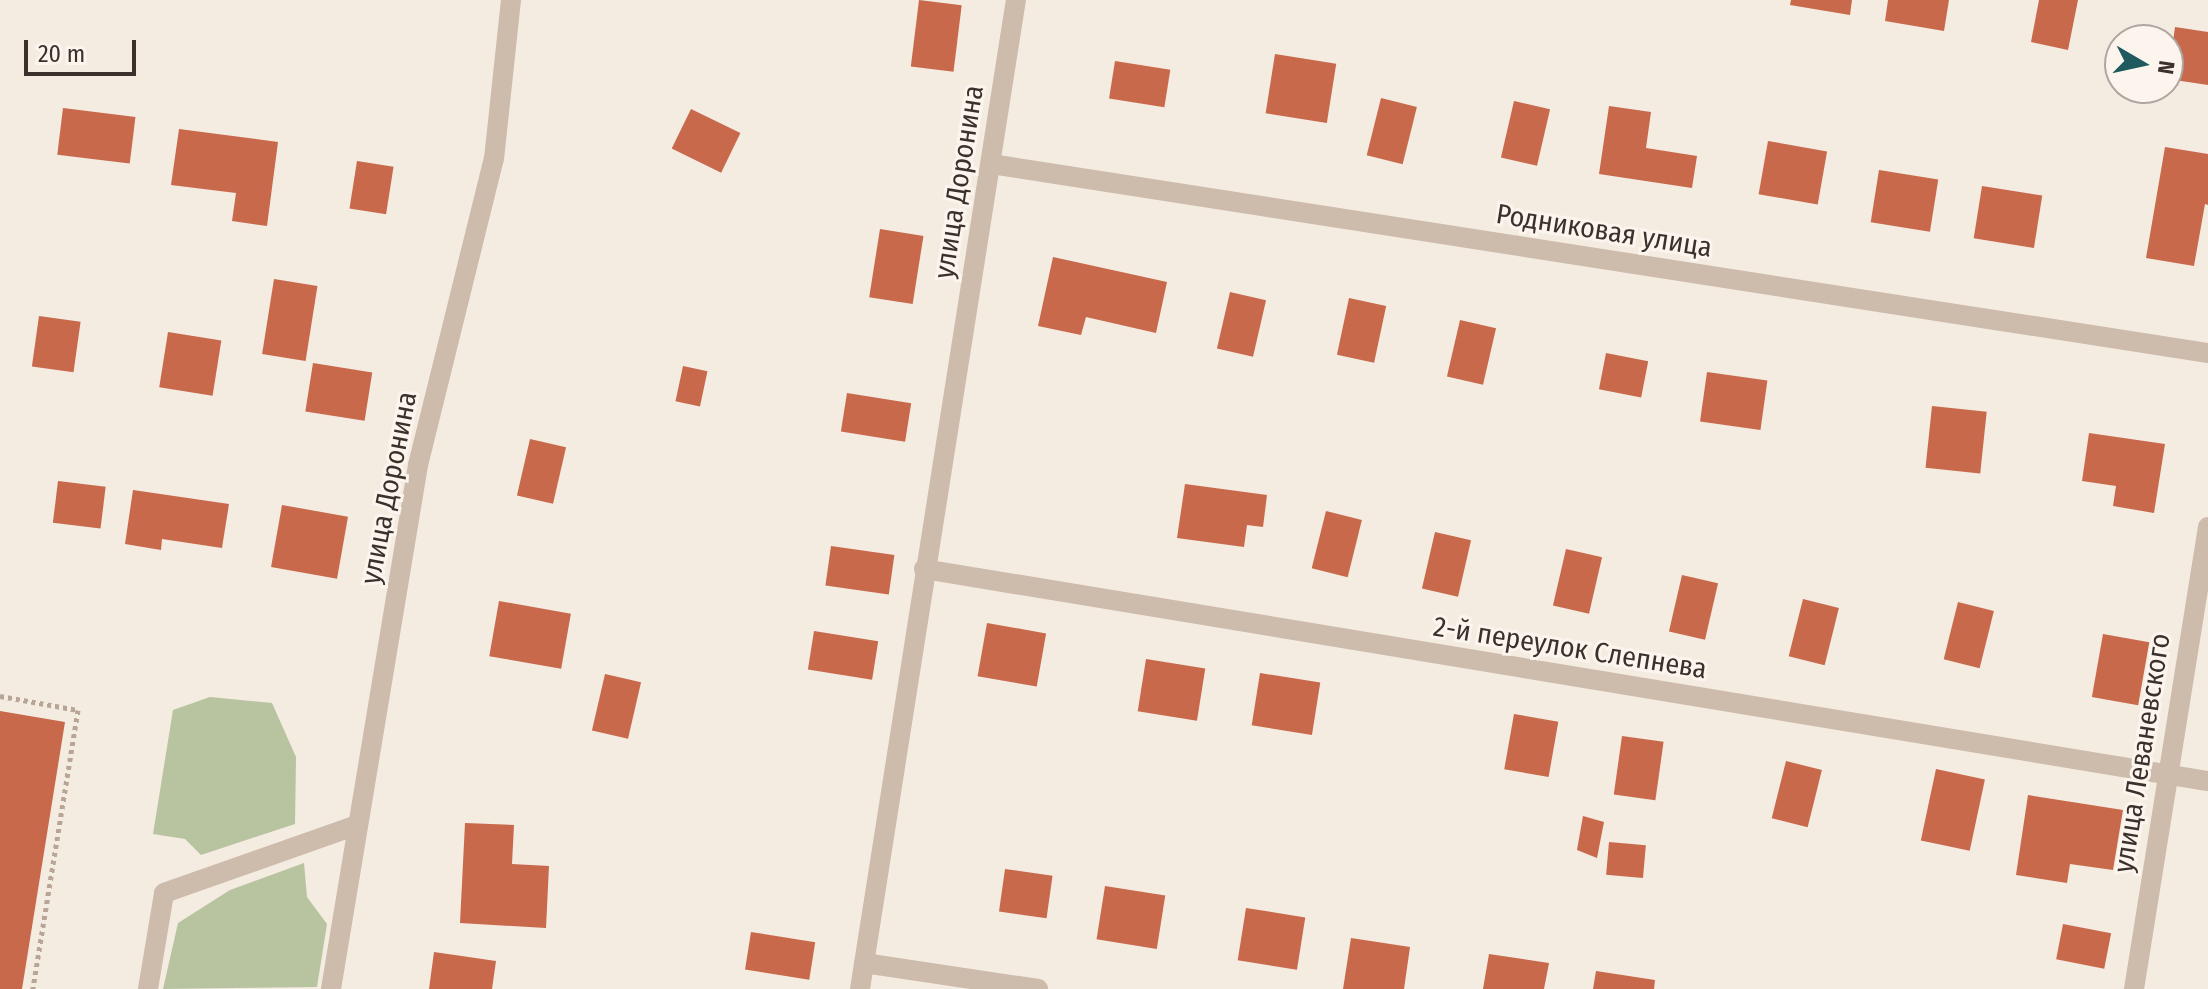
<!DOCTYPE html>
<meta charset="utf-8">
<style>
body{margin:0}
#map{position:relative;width:2208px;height:989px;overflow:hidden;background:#f4ebe1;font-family:"Fira Sans Condensed",sans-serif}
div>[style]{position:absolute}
.green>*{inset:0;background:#b8c4a0}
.building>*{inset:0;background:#c8694b;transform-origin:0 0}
.path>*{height:5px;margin-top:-2.5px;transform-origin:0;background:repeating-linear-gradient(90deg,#b9a596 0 4px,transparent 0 8px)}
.minor>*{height:20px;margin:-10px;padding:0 10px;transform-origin:10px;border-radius:10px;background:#cdbbac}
span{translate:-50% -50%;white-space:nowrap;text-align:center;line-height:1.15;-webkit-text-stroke:6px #fbf5ee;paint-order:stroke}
.street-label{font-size:28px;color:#3b302b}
.north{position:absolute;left:2104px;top:24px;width:80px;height:80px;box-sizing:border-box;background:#fbf5ee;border:2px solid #aea6a0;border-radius:50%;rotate:99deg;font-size:22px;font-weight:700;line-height:32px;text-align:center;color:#3b302b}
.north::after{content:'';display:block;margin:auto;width:28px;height:36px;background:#1f5a5e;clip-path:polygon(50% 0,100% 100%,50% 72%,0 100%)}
.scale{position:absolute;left:24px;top:40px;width:112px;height:36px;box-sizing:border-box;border:4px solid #3b302b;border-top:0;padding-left:10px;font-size:24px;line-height:28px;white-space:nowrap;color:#3b302b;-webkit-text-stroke:6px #fbf5ee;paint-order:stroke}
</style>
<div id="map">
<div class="green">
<i style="clip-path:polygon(210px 697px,272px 703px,296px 757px,295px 824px,201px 855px,185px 839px,153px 834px,173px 710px)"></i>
<i style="clip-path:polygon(304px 863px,307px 897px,327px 924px,317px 987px,163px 989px,178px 923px,230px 890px)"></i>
</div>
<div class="building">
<i style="left:919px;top:0;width:43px;height:67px;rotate:7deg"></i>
<i style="clip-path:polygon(1791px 0,1852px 0,1850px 15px,1790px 5px)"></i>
<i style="clip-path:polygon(1888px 0,1949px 0,1944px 31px,1885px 21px)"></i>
<i style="clip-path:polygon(2039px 0,2078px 0,2068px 50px,2031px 42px)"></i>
<i style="clip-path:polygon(2175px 27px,2208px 32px,2208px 85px,2168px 79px)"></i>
<i style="left:1275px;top:54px;width:62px;height:60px;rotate:9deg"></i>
<i style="left:1115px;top:61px;width:56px;height:38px;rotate:9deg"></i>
<i style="left:1381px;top:98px;width:37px;height:59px;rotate:14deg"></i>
<i style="left:1514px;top:101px;width:37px;height:58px;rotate:13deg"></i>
<i style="clip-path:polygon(1609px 106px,1651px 112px,1646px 148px,1697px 156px,1692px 188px,1599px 174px)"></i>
<i style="left:63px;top:108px;width:73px;height:47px;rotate:7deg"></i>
<i style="left:691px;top:109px;width:55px;height:44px;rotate:26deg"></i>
<i style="clip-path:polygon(179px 129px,278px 142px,267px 226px,232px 221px,236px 193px,171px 185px)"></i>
<i style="left:1768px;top:141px;width:60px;height:54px;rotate:10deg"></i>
<i style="clip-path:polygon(2165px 147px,2208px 154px,2208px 205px,2205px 204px,2194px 266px,2146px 258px)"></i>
<i style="left:357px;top:161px;width:37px;height:48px;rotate:9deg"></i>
<i style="left:1879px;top:170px;width:60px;height:53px;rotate:9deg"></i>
<i style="left:1982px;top:186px;width:61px;height:53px;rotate:9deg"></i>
<i style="left:880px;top:229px;width:44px;height:69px;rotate:9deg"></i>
<i style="clip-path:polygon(1053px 257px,1167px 282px,1156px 333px,1086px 317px,1081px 335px,1038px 326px)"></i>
<i style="left:274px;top:279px;width:44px;height:76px;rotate:9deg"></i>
<i style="left:1230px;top:292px;width:37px;height:58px;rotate:13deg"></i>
<i style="left:1349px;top:298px;width:38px;height:58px;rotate:12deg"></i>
<i style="left:39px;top:316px;width:42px;height:51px;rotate:8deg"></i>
<i style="left:1460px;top:320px;width:37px;height:58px;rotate:13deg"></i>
<i style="left:168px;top:332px;width:54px;height:56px;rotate:9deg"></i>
<i style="left:1606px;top:353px;width:43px;height:37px;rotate:11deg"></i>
<i style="left:313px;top:363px;width:60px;height:49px;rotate:9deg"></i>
<i style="left:683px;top:366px;width:25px;height:36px;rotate:12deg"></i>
<i style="left:1707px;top:372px;width:61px;height:50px;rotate:8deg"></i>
<i style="left:847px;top:393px;width:65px;height:39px;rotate:9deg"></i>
<i style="left:1932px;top:406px;width:55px;height:62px;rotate:6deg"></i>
<i style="clip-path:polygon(2089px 433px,2165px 444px,2154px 513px,2113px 506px,2116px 486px,2082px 481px)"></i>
<i style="left:530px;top:439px;width:37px;height:58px;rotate:13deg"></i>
<i style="left:58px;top:481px;width:48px;height:42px;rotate:7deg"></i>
<i style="clip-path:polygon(1185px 484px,1267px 495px,1263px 527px,1247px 525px,1244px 547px,1177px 538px)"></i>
<i style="clip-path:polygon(133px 490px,229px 504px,222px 548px,162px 539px,161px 550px,125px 544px)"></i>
<i style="left:282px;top:505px;width:67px;height:63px;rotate:10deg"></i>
<i style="left:1326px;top:511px;width:37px;height:59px;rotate:14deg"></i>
<i style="left:1435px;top:532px;width:37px;height:58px;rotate:13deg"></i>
<i style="left:831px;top:546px;width:64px;height:40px;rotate:8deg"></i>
<i style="left:1566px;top:549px;width:37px;height:58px;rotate:13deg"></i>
<i style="left:1682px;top:575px;width:37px;height:58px;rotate:13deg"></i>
<i style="left:1803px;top:599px;width:37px;height:59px;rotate:14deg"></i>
<i style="left:499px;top:601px;width:73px;height:56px;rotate:10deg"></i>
<i style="left:1958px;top:602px;width:37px;height:59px;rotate:14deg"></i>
<i style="left:987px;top:623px;width:60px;height:54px;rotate:10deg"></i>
<i style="left:814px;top:631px;width:65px;height:39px;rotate:9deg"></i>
<i style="left:2103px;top:634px;width:47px;height:64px;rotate:10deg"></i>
<i style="left:1146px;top:659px;width:60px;height:53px;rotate:9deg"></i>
<i style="left:1260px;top:673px;width:61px;height:53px;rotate:9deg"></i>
<i style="left:605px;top:674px;width:37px;height:58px;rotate:13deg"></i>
<i style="clip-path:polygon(0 711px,65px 722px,22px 989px,0 989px)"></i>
<i style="left:1514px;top:714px;width:45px;height:56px;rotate:10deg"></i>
<i style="left:1622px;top:736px;width:42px;height:59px;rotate:8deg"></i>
<i style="left:1786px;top:761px;width:37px;height:59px;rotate:14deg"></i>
<i style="left:1936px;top:769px;width:50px;height:73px;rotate:12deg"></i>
<i style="clip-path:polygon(2028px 795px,2123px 810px,2113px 870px,2070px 864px,2067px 883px,2016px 875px)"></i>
<i style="clip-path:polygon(1583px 816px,1604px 822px,1597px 858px,1577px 850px)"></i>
<i style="clip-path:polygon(465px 823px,514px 825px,512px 864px,549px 866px,546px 928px,460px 923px)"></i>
<i style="left:1609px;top:842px;width:37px;height:33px;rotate:5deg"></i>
<i style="left:1005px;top:869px;width:48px;height:43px;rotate:8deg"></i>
<i style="left:1105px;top:886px;width:61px;height:54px;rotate:9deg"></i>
<i style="left:1246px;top:908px;width:60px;height:53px;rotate:9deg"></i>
<i style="left:2063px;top:924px;width:49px;height:36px;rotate:11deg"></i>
<i style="left:751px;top:932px;width:65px;height:38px;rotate:9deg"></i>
<i style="clip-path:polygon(1351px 938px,1410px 947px,1404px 989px,1343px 989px)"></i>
<i style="clip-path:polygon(434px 952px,496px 961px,492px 989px,429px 989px)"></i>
<i style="clip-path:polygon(1489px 954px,1549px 963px,1544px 989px,1483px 989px)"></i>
<i style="clip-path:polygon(1596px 971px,1655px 980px,1654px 989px,1593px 989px)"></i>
</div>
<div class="path">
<i style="left:0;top:696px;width:79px;rotate:10.2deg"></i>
<i style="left:78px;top:710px;width:283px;rotate:99.2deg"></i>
</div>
<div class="minor">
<i style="left:991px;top:164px;width:1232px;rotate:8.83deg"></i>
<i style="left:924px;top:569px;width:1301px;rotate:9.38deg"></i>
<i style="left:864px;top:963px;width:176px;rotate:8.5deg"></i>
<i style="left:148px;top:989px;width:97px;rotate:-80.5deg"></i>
<i style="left:164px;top:893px;width:205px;rotate:-19.4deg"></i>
<i style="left:331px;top:989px;width:531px;rotate:-80.57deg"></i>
<i style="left:418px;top:465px;width:315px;rotate:-76.1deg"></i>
<i style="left:494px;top:159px;width:160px;rotate:-83.9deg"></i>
<i style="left:860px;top:989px;width:1001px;rotate:-81.04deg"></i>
<i style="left:2134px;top:989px;width:468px;rotate:-80.9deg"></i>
</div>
<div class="street-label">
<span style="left:959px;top:182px;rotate:-81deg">улица Доронина</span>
<span style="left:1604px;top:231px;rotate:9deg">Родниковая улица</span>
<span style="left:389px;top:488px;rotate:-79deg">улица Доронина</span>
<span style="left:1570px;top:648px;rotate:9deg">2-й переулок Слепнева</span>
<span style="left:2142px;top:753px;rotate:-81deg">улица Леваневского</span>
</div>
<div class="north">N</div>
<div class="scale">20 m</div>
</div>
